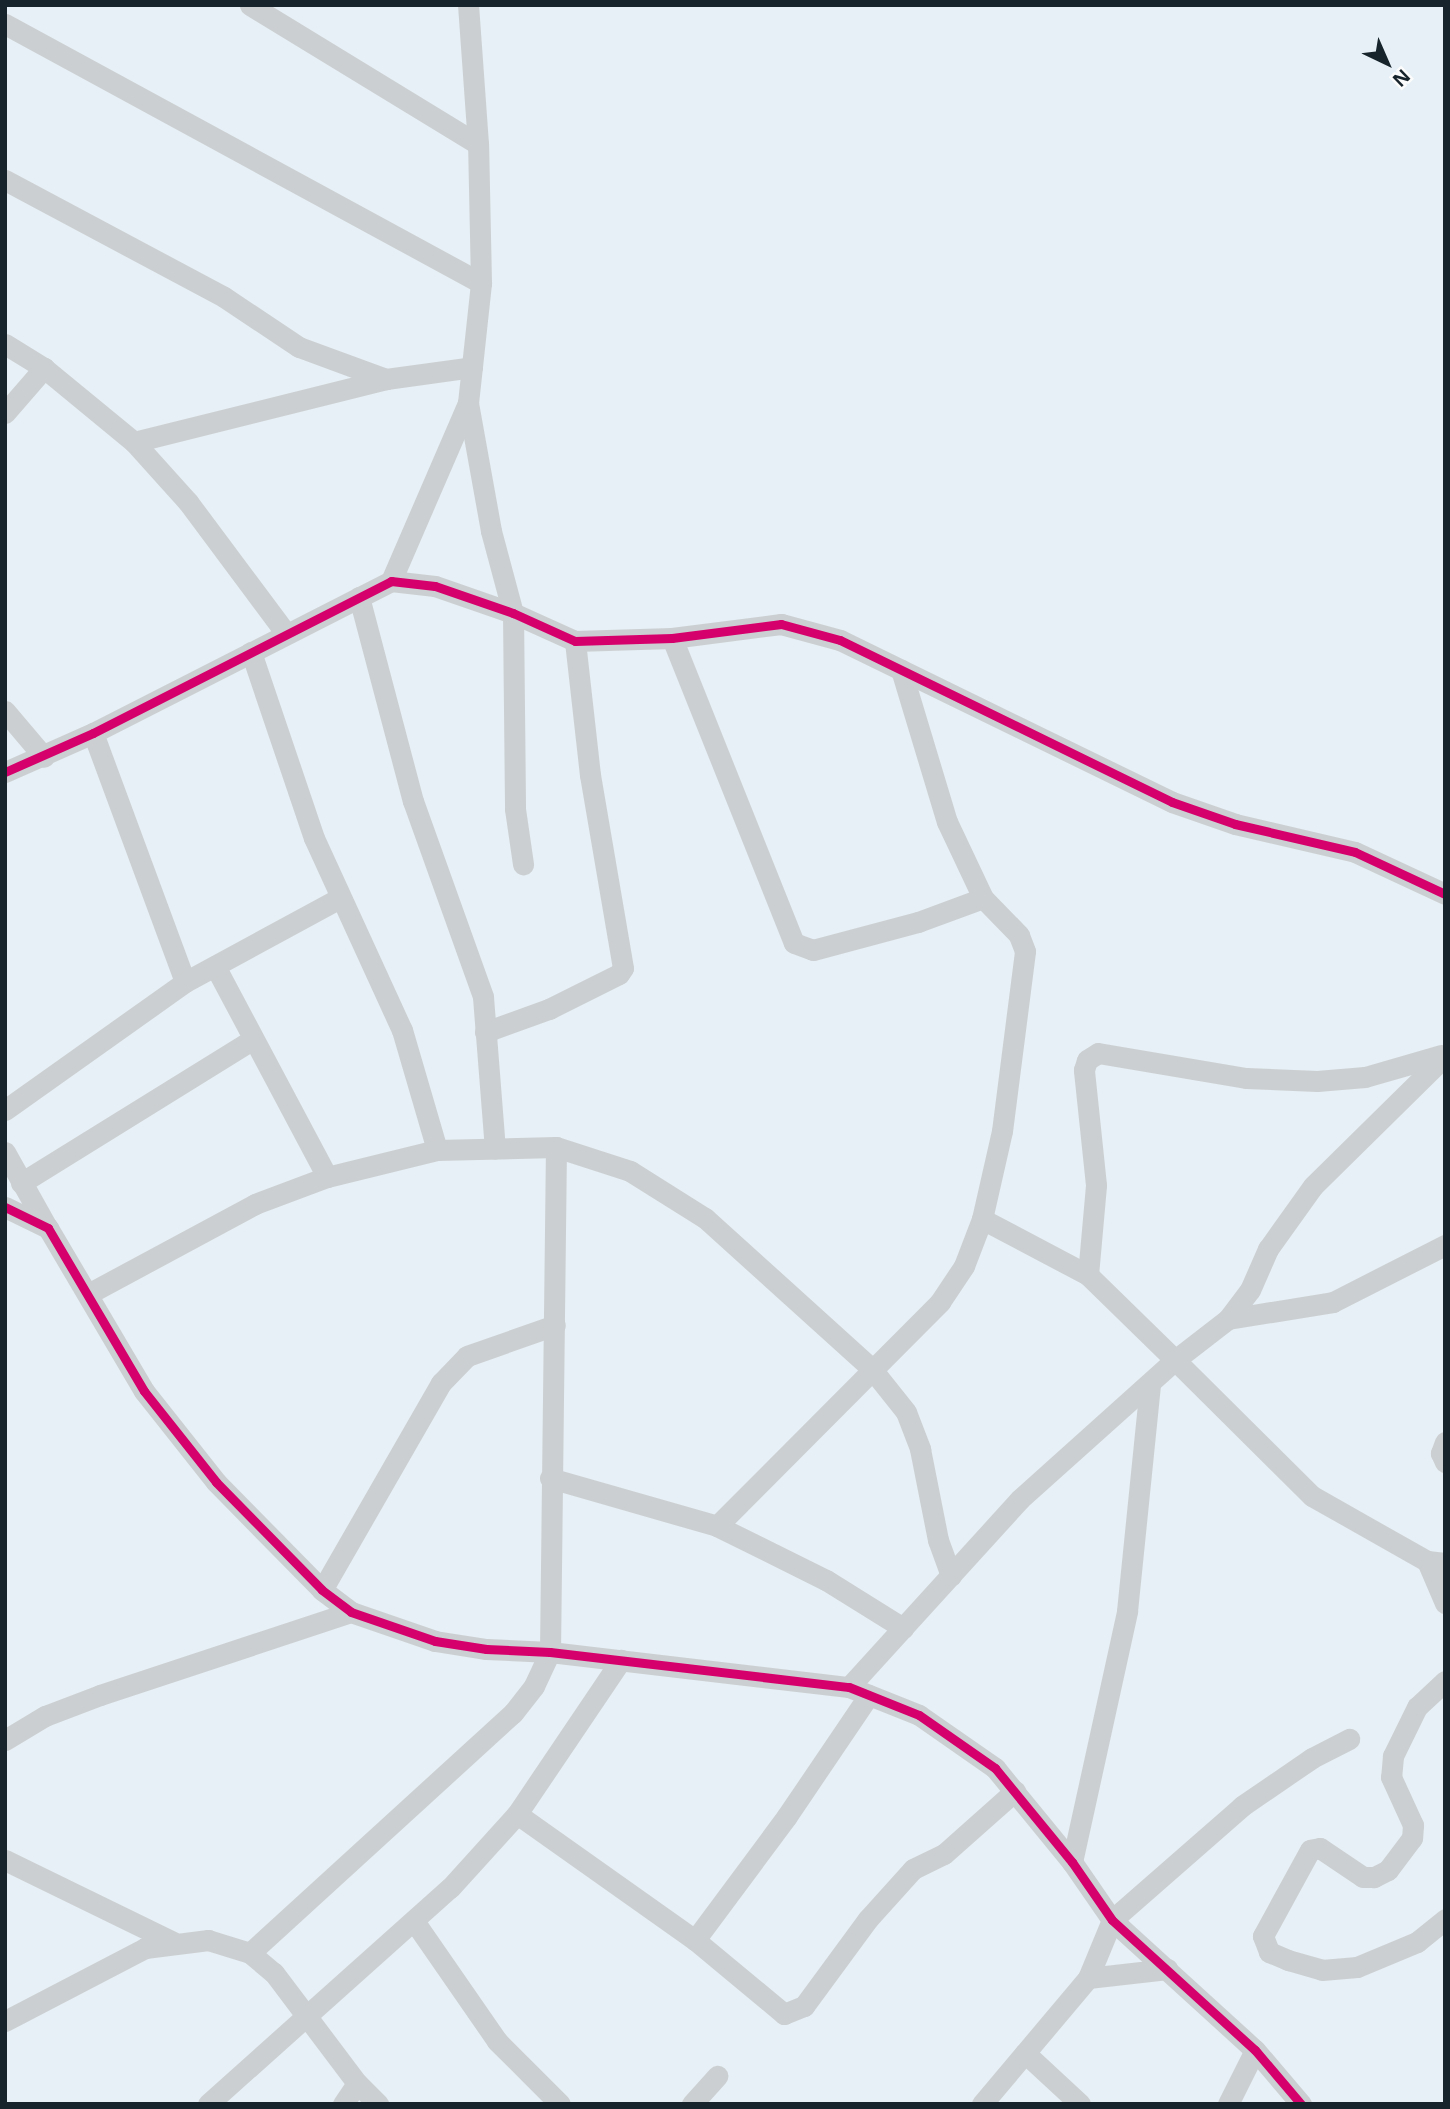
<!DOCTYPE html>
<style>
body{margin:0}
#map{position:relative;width:1450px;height:2109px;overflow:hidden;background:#e6f0f6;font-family:"Open Sans",sans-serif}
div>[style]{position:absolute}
.street>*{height:21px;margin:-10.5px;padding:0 10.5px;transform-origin:10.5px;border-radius:10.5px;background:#cccfd1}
.cycleway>*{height:9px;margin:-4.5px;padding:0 4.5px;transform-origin:4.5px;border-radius:4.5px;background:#d6006c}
span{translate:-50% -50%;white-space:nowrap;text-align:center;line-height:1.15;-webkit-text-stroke:7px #fcfcfc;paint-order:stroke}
.frame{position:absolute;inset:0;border:7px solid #18242b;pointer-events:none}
.north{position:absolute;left:1352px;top:28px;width:70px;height:70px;-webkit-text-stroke:5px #fcfcfc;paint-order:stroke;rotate:136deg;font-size:19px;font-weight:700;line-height:28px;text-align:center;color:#18242b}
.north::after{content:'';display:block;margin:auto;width:24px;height:32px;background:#18242b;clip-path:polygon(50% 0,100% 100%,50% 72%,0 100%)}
</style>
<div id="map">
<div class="street">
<i style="left:250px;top:5px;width:267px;rotate:31.4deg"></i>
<i style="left:5px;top:24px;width:542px;rotate:28.55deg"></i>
<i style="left:5px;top:180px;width:248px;rotate:28.1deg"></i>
<i style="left:224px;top:297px;width:90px;rotate:33.7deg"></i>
<i style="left:299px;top:347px;width:93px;rotate:20.2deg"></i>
<i style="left:386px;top:379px;width:87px;rotate:-7.9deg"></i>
<i style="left:5px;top:344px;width:46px;rotate:31.6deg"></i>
<i style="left:44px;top:368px;width:117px;rotate:39.4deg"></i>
<i style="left:134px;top:442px;width:81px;rotate:48deg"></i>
<i style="left:188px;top:502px;width:162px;rotate:53.3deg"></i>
<i style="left:468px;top:403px;width:130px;rotate:79.8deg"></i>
<i style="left:491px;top:531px;width:85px;rotate:75deg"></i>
<i style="left:513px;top:613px;width:196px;rotate:89.4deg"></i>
<i style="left:515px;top:809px;width:56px;rotate:81.7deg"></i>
<i style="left:5px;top:413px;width:60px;rotate:-49.1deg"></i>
<i style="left:134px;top:442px;width:260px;rotate:-14deg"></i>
<i style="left:391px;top:581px;width:194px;rotate:-66.6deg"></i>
<i style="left:468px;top:403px;width:121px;rotate:-83.8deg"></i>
<i style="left:481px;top:283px;width:139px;rotate:-91.2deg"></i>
<i style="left:478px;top:144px;width:139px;rotate:-94.1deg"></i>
<i style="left:359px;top:597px;width:211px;rotate:75.2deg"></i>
<i style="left:413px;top:801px;width:208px;rotate:70.3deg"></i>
<i style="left:483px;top:997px;width:152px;rotate:85.5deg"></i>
<i style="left:672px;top:638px;width:328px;rotate:68.2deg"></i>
<i style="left:794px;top:943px;width:20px;rotate:20deg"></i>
<i style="left:813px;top:950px;width:109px;rotate:-14.9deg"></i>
<i style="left:918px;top:922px;width:69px;rotate:-20.3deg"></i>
<i style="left:251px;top:652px;width:196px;rotate:71.3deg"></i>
<i style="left:314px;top:838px;width:211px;rotate:65.4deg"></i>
<i style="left:402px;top:1030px;width:125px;rotate:73.7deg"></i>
<i style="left:5px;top:711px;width:60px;rotate:49.7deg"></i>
<i style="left:93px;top:733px;width:265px;rotate:69.7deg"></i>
<i style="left:5px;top:772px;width:96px;rotate:-23.9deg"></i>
<i style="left:93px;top:733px;width:335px;rotate:-27deg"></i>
<i style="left:391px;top:581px;width:44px;rotate:6.5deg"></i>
<i style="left:435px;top:586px;width:83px;rotate:19.1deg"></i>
<i style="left:513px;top:613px;width:68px;rotate:24.3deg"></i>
<i style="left:575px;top:641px;width:97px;rotate:-1.8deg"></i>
<i style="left:672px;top:638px;width:110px;rotate:-7.3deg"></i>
<i style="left:781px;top:624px;width:61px;rotate:15.2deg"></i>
<i style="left:840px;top:640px;width:369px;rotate:26deg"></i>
<i style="left:1172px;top:802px;width:67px;rotate:19.2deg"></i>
<i style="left:1235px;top:824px;width:123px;rotate:13.1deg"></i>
<i style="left:1355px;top:852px;width:99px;rotate:25deg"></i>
<i style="left:215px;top:966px;width:239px;rotate:62deg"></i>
<i style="left:485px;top:1032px;width:68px;rotate:-19.8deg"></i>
<i style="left:549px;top:1009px;width:78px;rotate:-26.6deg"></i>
<i style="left:619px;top:974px;width:7px;rotate:-56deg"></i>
<i style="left:623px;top:968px;width:196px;rotate:-99.7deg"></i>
<i style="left:590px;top:775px;width:135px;rotate:-96.4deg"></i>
<i style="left:5px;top:1110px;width:221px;rotate:-35.4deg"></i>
<i style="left:185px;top:982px;width:174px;rotate:-28.5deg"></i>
<i style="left:5px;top:1152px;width:86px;rotate:60.8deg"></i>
<i style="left:21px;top:1183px;width:273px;rotate:-31.8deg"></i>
<i style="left:5px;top:1207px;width:48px;rotate:26deg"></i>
<i style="left:48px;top:1228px;width:189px;rotate:59.5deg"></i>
<i style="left:144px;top:1391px;width:116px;rotate:51.6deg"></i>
<i style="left:216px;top:1482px;width:151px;rotate:45.5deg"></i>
<i style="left:322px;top:1590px;width:36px;rotate:37deg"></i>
<i style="left:351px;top:1612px;width:89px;rotate:19deg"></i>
<i style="left:435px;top:1641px;width:52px;rotate:8.9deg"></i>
<i style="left:486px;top:1649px;width:64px;rotate:2.7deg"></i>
<i style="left:550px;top:1652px;width:301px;rotate:6.7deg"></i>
<i style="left:849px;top:1687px;width:75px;rotate:21.8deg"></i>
<i style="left:919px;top:1715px;width:93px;rotate:34.9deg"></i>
<i style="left:995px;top:1768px;width:122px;rotate:50.7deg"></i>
<i style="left:1072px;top:1862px;width:70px;rotate:55.4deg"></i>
<i style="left:1112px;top:1920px;width:193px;rotate:42.3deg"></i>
<i style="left:1255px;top:2050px;width:71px;rotate:49.6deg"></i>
<i style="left:982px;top:1219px;width:120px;rotate:27.8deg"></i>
<i style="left:1088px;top:1275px;width:122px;rotate:44.3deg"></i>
<i style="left:1175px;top:1360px;width:67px;rotate:-37.7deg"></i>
<i style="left:1228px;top:1319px;width:36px;rotate:-53deg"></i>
<i style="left:1250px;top:1290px;width:45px;rotate:-66.3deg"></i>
<i style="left:1268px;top:1249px;width:77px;rotate:-54.5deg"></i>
<i style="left:1313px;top:1186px;width:185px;rotate:-44.6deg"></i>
<i style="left:1088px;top:1275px;width:90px;rotate:-84.9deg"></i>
<i style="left:1096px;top:1185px;width:116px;rotate:-96deg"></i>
<i style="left:1084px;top:1070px;width:10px;rotate:-73deg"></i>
<i style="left:1087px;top:1060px;width:13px;rotate:-32deg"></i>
<i style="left:1098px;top:1053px;width:150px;rotate:9.6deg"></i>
<i style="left:1246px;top:1078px;width:71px;rotate:2.4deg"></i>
<i style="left:1317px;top:1081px;width:48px;rotate:-4.8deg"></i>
<i style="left:1365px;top:1077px;width:79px;rotate:-16.1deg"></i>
<i style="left:88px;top:1294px;width:190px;rotate:-28.3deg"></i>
<i style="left:255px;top:1204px;width:77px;rotate:-20.6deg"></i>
<i style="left:327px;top:1177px;width:113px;rotate:-13.8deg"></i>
<i style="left:437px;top:1150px;width:119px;rotate:-1.4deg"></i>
<i style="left:556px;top:1147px;width:78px;rotate:18deg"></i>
<i style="left:630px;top:1171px;width:89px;rotate:32.1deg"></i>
<i style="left:705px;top:1218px;width:224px;rotate:42.1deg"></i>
<i style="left:871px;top:1368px;width:56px;rotate:51.5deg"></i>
<i style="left:906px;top:1412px;width:40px;rotate:69deg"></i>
<i style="left:920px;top:1449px;width:93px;rotate:78.8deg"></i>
<i style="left:938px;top:1540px;width:38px;rotate:70deg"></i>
<i style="left:1228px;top:1319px;width:106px;rotate:-9.2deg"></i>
<i style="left:1333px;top:1302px;width:126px;rotate:-27deg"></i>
<i style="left:1445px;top:1442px;width:12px;rotate:110deg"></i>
<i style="left:1441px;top:1453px;width:10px;rotate:66deg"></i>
<i style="left:550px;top:1478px;width:174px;rotate:16deg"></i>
<i style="left:717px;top:1526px;width:122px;rotate:26.4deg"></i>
<i style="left:826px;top:1580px;width:91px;rotate:31.9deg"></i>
<i style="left:717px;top:1526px;width:316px;rotate:-45.1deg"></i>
<i style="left:940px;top:1302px;width:43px;rotate:-56.3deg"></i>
<i style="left:964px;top:1266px;width:50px;rotate:-69deg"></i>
<i style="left:982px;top:1219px;width:90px;rotate:-77.2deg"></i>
<i style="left:1002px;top:1131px;width:181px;rotate:-82.7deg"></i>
<i style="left:1025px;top:951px;width:17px;rotate:-111deg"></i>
<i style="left:1019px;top:935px;width:52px;rotate:-134.2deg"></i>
<i style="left:983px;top:898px;width:84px;rotate:-115.3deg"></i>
<i style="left:947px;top:822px;width:159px;rotate:-106.8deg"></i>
<i style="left:1427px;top:1561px;width:46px;rotate:66.8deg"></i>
<i style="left:322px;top:1590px;width:239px;rotate:-60.1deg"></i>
<i style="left:441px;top:1383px;width:37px;rotate:-46deg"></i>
<i style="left:467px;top:1356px;width:93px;rotate:-19.4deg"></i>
<i style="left:1445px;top:1681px;width:38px;rotate:137deg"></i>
<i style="left:1417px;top:1707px;width:55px;rotate:116.1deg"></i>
<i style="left:1393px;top:1756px;width:21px;rotate:95deg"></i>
<i style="left:1391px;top:1777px;width:53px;rotate:65.4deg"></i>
<i style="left:1413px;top:1825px;width:13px;rotate:94deg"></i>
<i style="left:1412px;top:1838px;width:40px;rotate:127deg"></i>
<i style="left:1388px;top:1870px;width:16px;rotate:153deg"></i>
<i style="left:1374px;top:1877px;width:11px;rotate:180deg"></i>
<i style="left:1363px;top:1877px;width:52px;rotate:-146deg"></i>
<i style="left:1320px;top:1848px;width:10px;rotate:169deg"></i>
<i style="left:1310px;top:1850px;width:98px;rotate:118.7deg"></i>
<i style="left:1263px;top:1936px;width:17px;rotate:69deg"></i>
<i style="left:1269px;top:1952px;width:21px;rotate:23deg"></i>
<i style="left:1288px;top:1960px;width:35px;rotate:16deg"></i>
<i style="left:1322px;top:1970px;width:35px;rotate:-5deg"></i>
<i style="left:1357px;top:1967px;width:65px;rotate:-22.6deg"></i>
<i style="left:1417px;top:1942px;width:36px;rotate:-39deg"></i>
<i style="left:849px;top:1687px;width:254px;rotate:-47.7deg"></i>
<i style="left:1020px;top:1499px;width:208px;rotate:-41.9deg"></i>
<i style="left:1175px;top:1360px;width:193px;rotate:44.8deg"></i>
<i style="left:1312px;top:1496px;width:132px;rotate:29.5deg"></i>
<i style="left:1427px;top:1561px;width:18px;rotate:6deg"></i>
<i style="left:5px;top:1740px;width:47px;rotate:-31deg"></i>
<i style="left:45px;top:1716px;width:59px;rotate:-20.9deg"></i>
<i style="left:100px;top:1695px;width:264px;rotate:-18.3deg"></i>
<i style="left:517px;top:1814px;width:218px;rotate:35.3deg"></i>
<i style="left:695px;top:1940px;width:116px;rotate:39.7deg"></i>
<i style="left:784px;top:2014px;width:22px;rotate:-22deg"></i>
<i style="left:804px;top:2006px;width:108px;rotate:-53.7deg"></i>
<i style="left:868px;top:1919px;width:67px;rotate:-48deg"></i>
<i style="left:913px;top:1869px;width:34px;rotate:-26deg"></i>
<i style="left:944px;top:1854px;width:95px;rotate:-41.6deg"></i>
<i style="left:5px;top:1860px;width:187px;rotate:26deg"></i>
<i style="left:1072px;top:1862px;width:257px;rotate:-77.6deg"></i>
<i style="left:1127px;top:1611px;width:228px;rotate:-84.2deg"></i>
<i style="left:414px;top:1921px;width:146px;rotate:55.3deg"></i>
<i style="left:497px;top:2041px;width:89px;rotate:45deg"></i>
<i style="left:695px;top:1940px;width:154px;rotate:-53.4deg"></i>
<i style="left:787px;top:1816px;width:146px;rotate:-55.9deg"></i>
<i style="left:250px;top:1953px;width:356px;rotate:-42.4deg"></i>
<i style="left:513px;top:1713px;width:34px;rotate:-52deg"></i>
<i style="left:534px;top:1686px;width:38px;rotate:-65deg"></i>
<i style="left:550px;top:1652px;width:505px;rotate:-89.32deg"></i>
<i style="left:1088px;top:1978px;width:80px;rotate:-6.5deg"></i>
<i style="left:5px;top:2021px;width:158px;rotate:-27.5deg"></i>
<i style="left:145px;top:1948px;width:64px;rotate:-7.2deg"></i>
<i style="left:208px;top:1940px;width:44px;rotate:17.2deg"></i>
<i style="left:250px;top:1953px;width:31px;rotate:40deg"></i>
<i style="left:274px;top:1973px;width:138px;rotate:53deg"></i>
<i style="left:357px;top:2083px;width:30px;rotate:45deg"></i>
<i style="left:1025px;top:2053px;width:75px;rotate:42.8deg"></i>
<i style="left:208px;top:2104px;width:324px;rotate:-41.8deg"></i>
<i style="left:450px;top:1888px;width:100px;rotate:-47.8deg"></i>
<i style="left:517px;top:1814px;width:186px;rotate:-56deg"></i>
<i style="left:343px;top:2104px;width:25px;rotate:-56deg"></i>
<i style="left:692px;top:2104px;width:38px;rotate:-48deg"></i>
<i style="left:982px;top:2104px;width:165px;rotate:-49.9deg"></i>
<i style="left:1088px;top:1978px;width:63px;rotate:-67.5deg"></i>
<i style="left:1112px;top:1920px;width:173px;rotate:-41.2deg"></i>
<i style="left:1242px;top:1806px;width:85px;rotate:-34.4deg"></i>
<i style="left:1312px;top:1758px;width:42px;rotate:-27.2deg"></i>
<i style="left:1228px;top:2104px;width:60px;rotate:-63.4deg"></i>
</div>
<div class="cycleway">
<i style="left:5px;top:772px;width:96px;rotate:-23.9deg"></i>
<i style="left:93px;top:733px;width:335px;rotate:-27deg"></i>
<i style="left:391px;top:581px;width:44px;rotate:6.5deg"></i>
<i style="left:435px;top:586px;width:83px;rotate:19.1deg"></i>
<i style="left:513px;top:613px;width:68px;rotate:24.3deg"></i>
<i style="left:575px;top:641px;width:97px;rotate:-1.8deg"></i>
<i style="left:672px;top:638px;width:110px;rotate:-7.3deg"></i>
<i style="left:781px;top:624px;width:61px;rotate:15.2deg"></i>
<i style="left:840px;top:640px;width:369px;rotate:26deg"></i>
<i style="left:1172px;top:802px;width:67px;rotate:19.2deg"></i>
<i style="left:1235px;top:824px;width:123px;rotate:13.1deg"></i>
<i style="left:1355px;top:852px;width:99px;rotate:25deg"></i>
<i style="left:5px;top:1207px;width:48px;rotate:26deg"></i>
<i style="left:48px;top:1228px;width:189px;rotate:59.5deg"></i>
<i style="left:144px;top:1391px;width:116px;rotate:51.6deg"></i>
<i style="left:216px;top:1482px;width:151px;rotate:45.5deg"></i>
<i style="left:322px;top:1590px;width:36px;rotate:37deg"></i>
<i style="left:351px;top:1612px;width:89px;rotate:19deg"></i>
<i style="left:435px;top:1641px;width:52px;rotate:8.9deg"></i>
<i style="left:486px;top:1649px;width:64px;rotate:2.7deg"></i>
<i style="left:550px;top:1652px;width:301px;rotate:6.7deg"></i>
<i style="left:849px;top:1687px;width:75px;rotate:21.8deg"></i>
<i style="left:919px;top:1715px;width:93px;rotate:34.9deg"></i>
<i style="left:995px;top:1768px;width:122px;rotate:50.7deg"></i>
<i style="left:1072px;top:1862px;width:70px;rotate:55.4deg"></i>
<i style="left:1112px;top:1920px;width:193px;rotate:42.3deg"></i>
<i style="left:1255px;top:2050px;width:71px;rotate:49.6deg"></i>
</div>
<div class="frame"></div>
<div class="north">N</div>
</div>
